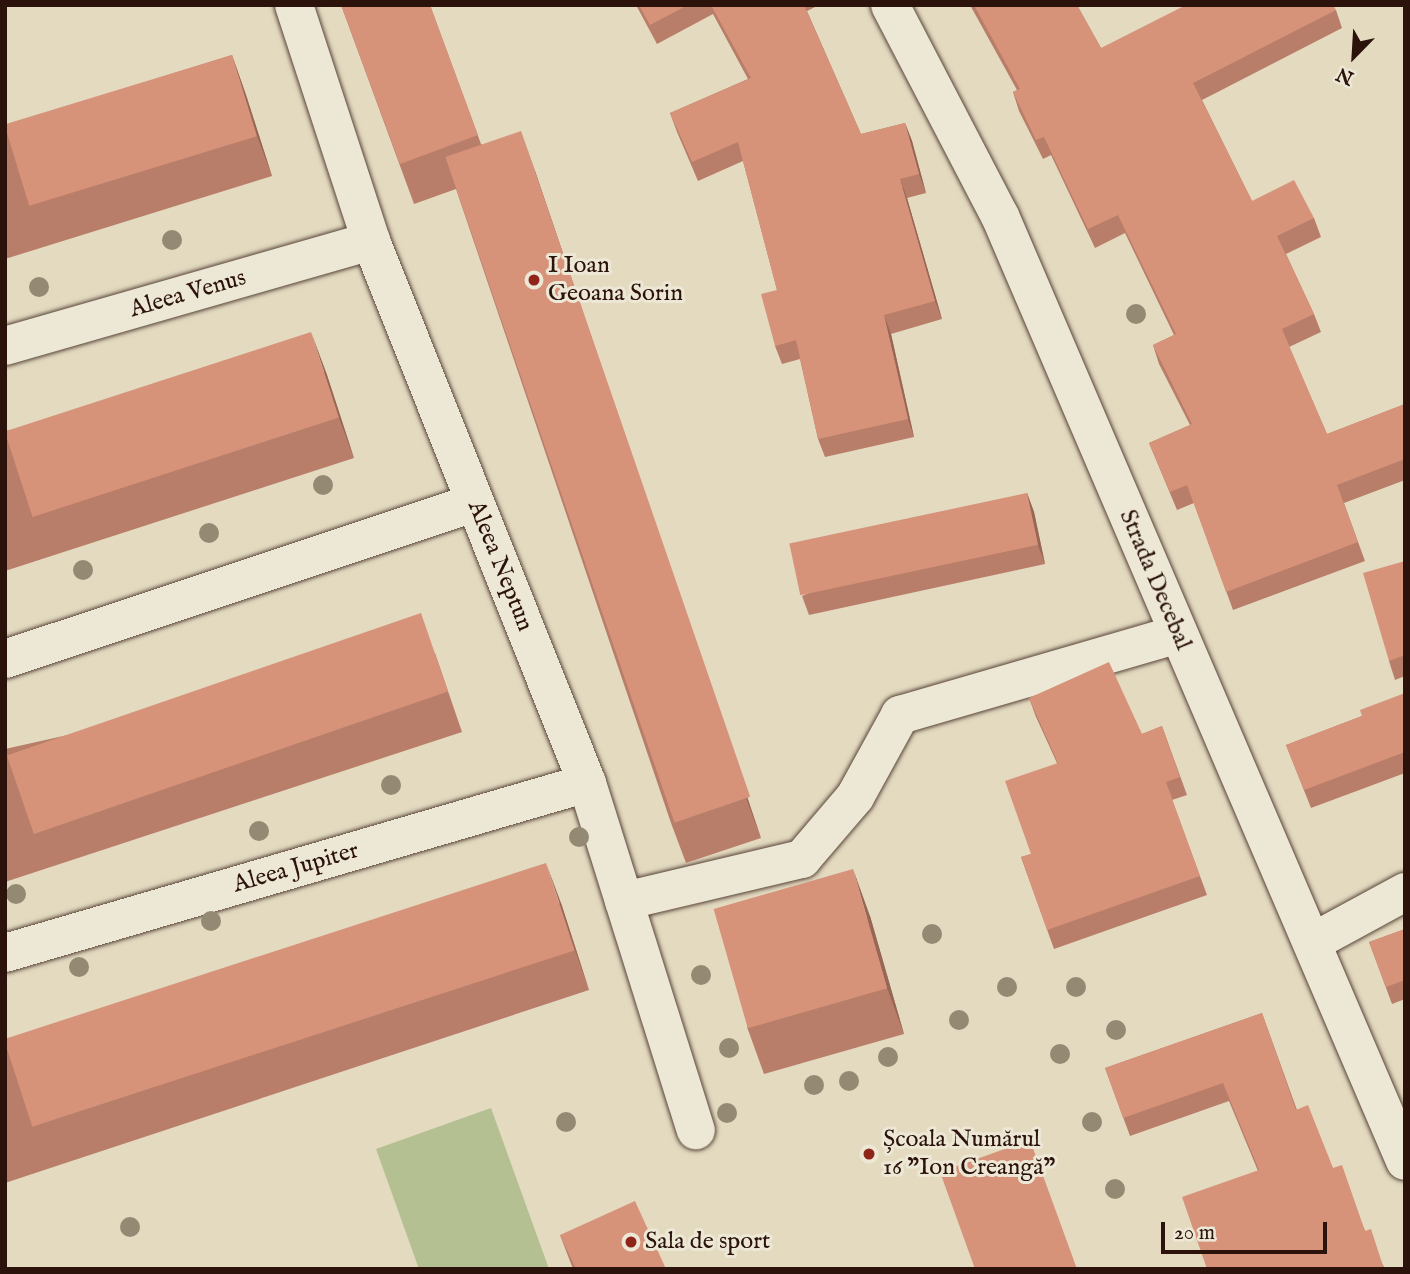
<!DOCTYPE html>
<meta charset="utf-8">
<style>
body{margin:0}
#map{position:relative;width:1410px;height:1274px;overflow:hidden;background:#e3dac0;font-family:"IM FELL English",serif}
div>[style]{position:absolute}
.green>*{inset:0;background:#b4c092}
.roads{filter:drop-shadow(0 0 2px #594538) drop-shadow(0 0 2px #594538)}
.minor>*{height:38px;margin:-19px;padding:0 19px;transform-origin:19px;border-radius:19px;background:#ede7d6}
.trees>*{width:20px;height:20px;margin:-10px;border-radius:50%;background:#948973}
.wall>*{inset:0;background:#b97e69}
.shaded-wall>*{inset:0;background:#966755}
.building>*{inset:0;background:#d7937a;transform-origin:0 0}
.dots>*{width:19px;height:19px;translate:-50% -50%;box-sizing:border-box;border:4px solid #ede7d6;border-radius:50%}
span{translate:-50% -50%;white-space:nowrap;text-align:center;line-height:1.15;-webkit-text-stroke:6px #ede7d6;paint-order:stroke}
.poi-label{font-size:24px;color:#2b130b}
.left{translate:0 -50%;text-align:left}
.street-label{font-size:24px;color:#2b130b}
.frame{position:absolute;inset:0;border:7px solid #2b130b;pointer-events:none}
.north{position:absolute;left:1319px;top:21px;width:70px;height:70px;-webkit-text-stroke:5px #ede7d6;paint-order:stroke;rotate:204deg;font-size:19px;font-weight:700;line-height:28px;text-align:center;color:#2b130b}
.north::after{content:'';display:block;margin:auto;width:24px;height:32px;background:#2b130b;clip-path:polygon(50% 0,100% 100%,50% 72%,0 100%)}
.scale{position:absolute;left:1161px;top:1222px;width:166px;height:32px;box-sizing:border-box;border:4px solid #2b130b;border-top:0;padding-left:9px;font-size:21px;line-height:24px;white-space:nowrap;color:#2b130b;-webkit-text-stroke:5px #ede7d6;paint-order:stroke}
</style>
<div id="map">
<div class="green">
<i style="clip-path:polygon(491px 1108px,549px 1269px,419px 1269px,376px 1149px)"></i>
</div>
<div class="roads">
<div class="minor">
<i style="left:294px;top:5px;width:248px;rotate:71.9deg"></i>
<i style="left:371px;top:241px;width:583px;rotate:68.27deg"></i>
<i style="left:587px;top:783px;width:364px;rotate:72.6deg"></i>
<i style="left:890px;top:5px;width:238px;rotate:62.5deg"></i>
<i style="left:1000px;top:216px;width:1028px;rotate:66.8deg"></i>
<i style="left:5px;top:346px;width:381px;rotate:-16deg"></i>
<i style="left:5px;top:659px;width:495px;rotate:-18.4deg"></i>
<i style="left:624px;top:901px;width:183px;rotate:-13.3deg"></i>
<i style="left:802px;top:859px;width:82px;rotate:-49.5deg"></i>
<i style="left:855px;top:797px;width:94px;rotate:-61.2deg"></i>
<i style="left:900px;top:715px;width:290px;rotate:-16.2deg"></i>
<i style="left:1313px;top:942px;width:105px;rotate:-28.5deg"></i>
<i style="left:5px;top:953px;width:606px;rotate:-16.28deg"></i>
</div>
</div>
<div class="trees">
<i style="left:172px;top:240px"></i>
<i style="left:39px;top:287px"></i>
<i style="left:1136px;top:314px"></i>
<i style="left:323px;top:485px"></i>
<i style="left:209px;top:533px"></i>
<i style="left:83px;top:570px"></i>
<i style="left:391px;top:785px"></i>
<i style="left:259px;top:831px"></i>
<i style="left:579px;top:837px"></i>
<i style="left:16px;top:894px"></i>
<i style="left:211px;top:921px"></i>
<i style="left:932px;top:934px"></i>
<i style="left:79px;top:967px"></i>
<i style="left:701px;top:975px"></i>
<i style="left:1007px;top:987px"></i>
<i style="left:1076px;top:987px"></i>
<i style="left:959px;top:1020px"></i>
<i style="left:1116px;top:1030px"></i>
<i style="left:729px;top:1048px"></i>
<i style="left:1060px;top:1054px"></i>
<i style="left:888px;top:1057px"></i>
<i style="left:849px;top:1081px"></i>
<i style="left:814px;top:1085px"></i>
<i style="left:727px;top:1113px"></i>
<i style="left:566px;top:1122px"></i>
<i style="left:1092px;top:1122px"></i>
<i style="left:1115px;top:1189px"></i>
<i style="left:130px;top:1227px"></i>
</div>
<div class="wall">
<i style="clip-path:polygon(341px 5px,430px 5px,481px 144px,535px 171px,761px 838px,686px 863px,671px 823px,456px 189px,414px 204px)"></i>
<i style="clip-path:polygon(636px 5px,814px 5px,815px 7px,807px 11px,861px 134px,905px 123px,912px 141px,926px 193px,907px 198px,942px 319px,891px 334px,914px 437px,825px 457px,818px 439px,800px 359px,782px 364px,775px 346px,777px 290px,743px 161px,698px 181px,677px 132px,670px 113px,748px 79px,713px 14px,657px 44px)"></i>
<i style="clip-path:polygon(970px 5px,1077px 5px,1101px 48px,1336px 10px,1342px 28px,1202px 100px,1252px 201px,1314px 218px,1321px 237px,1286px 254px,1314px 314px,1321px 332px,1289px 347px,1327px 434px,1405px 404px,1405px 480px,1344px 503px,1365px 561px,1233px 610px,1194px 503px,1177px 510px,1149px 443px,1190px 425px,1159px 364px,1153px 345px,1174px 335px,1125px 233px,1095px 248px,1051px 155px,1043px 159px,1019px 111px,1013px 92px,1017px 90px)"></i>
<i style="clip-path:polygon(232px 55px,246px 95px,272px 176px,5px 259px,5px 126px)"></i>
<i style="clip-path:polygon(326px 372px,354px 458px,5px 571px,5px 431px)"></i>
<i style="clip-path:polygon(1027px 493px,1034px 512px,1045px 564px,809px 615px,802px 596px)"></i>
<i style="clip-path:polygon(1405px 561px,1405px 676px,1395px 680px,1389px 661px)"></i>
<i style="clip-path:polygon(435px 653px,462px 732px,5px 882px,5px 749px)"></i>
<i style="clip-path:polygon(1405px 693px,1405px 773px,1311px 808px,1286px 745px,1362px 716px)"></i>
<i style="clip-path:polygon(1029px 698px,1142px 734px,1162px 726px,1187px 795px,1172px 800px,1207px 895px,1054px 949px,1021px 857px,1031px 854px,1057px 763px,1036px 717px)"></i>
<i style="clip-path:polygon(561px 903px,589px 990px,5px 1183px,5px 1042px)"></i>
<i style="clip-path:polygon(870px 916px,904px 1034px,764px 1074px,747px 1027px)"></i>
<i style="clip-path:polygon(1405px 929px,1405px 999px,1392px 1004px,1369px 942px)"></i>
<i style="clip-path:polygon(1262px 1013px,1297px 1110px,1333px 1168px,1385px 1269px,1258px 1171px,1229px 1101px,1130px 1136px,1105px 1068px)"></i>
<i style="clip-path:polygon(560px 1235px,666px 1269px,573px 1269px)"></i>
</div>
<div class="shaded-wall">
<i style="clip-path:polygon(232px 55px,246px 95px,272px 176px,257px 136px)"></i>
<i style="clip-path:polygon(905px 123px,912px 141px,926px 193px,919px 174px)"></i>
<i style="clip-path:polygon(521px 131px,535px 171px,761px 838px,746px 798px)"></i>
<i style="clip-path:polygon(900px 179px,907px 198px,942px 319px,935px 301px)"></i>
<i style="clip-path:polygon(884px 315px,891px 334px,914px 437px,908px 419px)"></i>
<i style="clip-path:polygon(311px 332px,326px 372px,354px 458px,339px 418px)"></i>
<i style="clip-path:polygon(1027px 493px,1034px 512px,1045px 564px,1038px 545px)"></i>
<i style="clip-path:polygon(546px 863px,561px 903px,589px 990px,575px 950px)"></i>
<i style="clip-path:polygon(853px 869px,870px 916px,904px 1034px,887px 988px)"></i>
</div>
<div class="building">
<i style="clip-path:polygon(341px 5px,430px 5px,478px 135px,400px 164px)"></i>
<i style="clip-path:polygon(639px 5px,688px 5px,650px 25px)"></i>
<i style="clip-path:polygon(711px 5px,804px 5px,861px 134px,905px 123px,919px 174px,900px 179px,935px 301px,884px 315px,908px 419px,818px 439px,796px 340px,775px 346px,761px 294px,777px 290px,738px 142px,692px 162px,670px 113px,751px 78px)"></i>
<i style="clip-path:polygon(974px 5px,1077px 5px,1101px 48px,1186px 5px,1333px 5px,1336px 10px,1193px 83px,1252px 201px,1294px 180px,1314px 218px,1277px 236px,1314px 314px,1282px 329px,1327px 434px,1405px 404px,1405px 459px,1337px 485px,1358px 542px,1226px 592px,1187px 485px,1170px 492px,1149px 443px,1192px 424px,1153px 345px,1176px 334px,1118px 215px,1088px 229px,1044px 137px,1036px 140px,1013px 92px,1020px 89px)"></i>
<i style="left:232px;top:55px;width:85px;height:238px;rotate:73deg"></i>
<i style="left:521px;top:131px;width:704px;height:80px;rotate:71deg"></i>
<i style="left:311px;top:332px;width:90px;height:322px;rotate:72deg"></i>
<i style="left:1027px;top:493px;width:53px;height:243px;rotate:78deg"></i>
<i style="clip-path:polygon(1405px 561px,1405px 655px,1389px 661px,1363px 573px)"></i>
<i style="left:421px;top:613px;width:83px;height:438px;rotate:71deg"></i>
<i style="clip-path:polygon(1109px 662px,1142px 734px,1162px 726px,1180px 777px,1166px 782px,1200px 876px,1047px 930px,1021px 857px,1031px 854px,1005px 781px,1058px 763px,1029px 698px)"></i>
<i style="clip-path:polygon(1405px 693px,1405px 752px,1304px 790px,1286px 745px,1362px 716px,1360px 710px)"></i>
<i style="left:546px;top:863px;width:92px;height:570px;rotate:72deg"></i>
<i style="left:853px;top:869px;width:124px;height:145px;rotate:74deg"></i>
<i style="clip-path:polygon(1405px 929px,1405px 980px,1386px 987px,1369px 942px)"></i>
<i style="clip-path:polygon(1262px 1013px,1296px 1110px,1308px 1105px,1333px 1168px,1342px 1165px,1365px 1231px,1371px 1229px,1384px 1269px,1207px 1269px,1182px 1197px,1259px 1170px,1223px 1083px,1123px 1118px,1105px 1068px)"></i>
<i style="clip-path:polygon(1030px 1140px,1077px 1269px,975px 1269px,940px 1172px)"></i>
<i style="clip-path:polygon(635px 1201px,666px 1269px,576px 1269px,560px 1235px)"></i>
</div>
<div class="dots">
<i style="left:534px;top:280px;background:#8f2418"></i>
<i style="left:869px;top:1154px;background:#8f2418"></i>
<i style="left:631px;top:1242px;background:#8f2418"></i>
</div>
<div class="poi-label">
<span class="left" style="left:548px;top:280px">I Ioan<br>Geoana Sorin</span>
<span class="left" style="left:883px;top:1154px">Școala Numărul<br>16 "Ion Creangă"</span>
<span class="left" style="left:645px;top:1242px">Sala de sport</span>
</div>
<div class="street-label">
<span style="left:188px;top:294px;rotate:-16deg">Aleea Venus</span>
<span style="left:500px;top:566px;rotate:68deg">Aleea Neptun</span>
<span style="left:1155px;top:580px;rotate:67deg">Strada Decebal</span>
<span style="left:296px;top:868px;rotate:-16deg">Aleea Jupiter</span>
</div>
<div class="frame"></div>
<div class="north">N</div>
<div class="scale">20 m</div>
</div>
